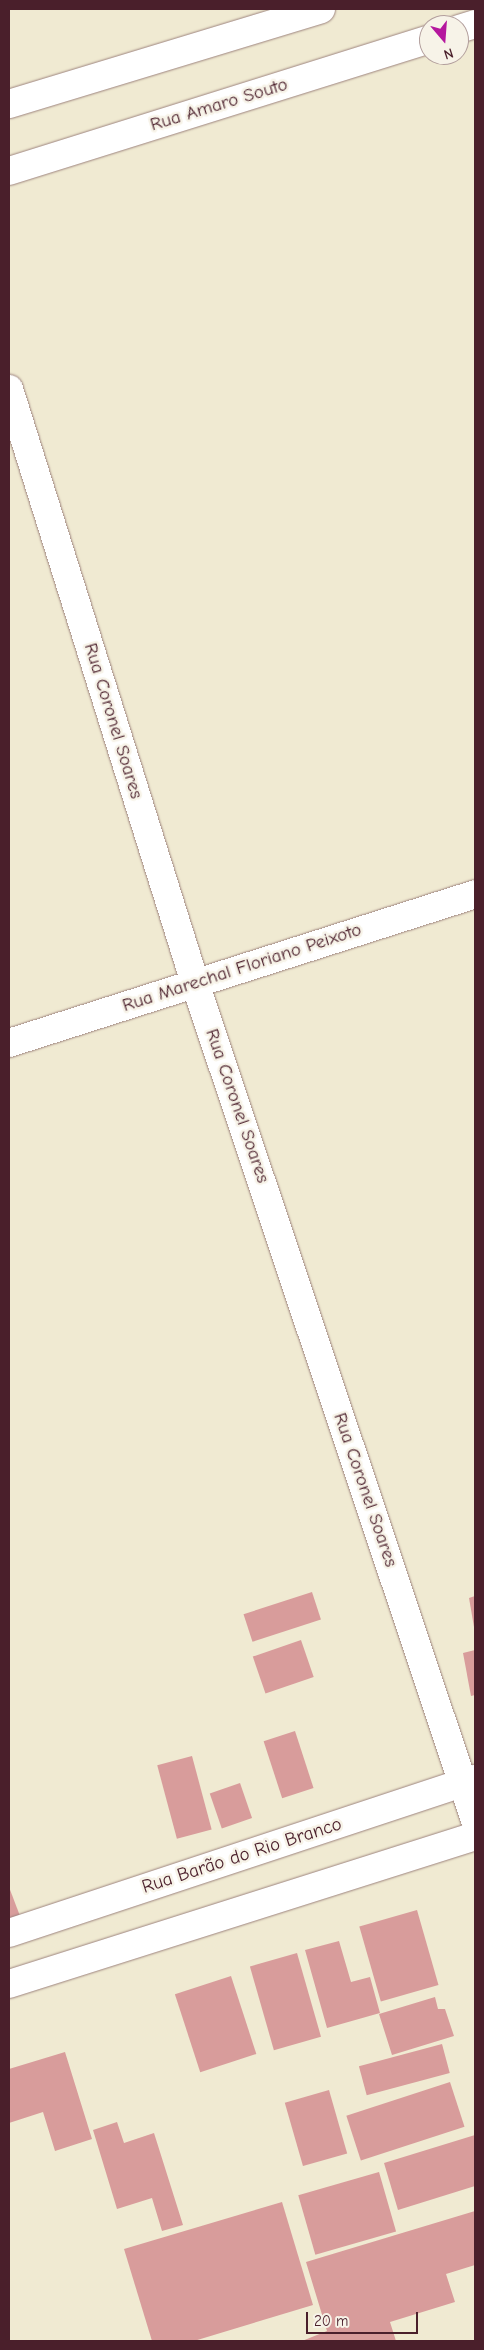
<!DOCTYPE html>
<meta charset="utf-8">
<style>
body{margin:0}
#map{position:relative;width:484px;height:2350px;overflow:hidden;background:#f0ead2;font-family:"Comic Neue",sans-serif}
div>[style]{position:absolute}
.building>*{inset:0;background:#d89c9b;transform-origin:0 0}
.roads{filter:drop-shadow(0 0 1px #9d847e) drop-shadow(0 0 1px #9d847e)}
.street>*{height:28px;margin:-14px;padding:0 14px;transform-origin:14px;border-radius:14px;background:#fff}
.secondary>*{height:28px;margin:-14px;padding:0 14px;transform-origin:14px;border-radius:14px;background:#fff}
span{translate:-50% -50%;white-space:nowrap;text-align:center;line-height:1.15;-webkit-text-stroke:5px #f7f3e8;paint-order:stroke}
.street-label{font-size:19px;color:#4a1f2b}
.frame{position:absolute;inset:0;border:10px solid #4a1f2b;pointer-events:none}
.north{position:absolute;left:419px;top:15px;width:50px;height:50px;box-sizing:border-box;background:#f7f3e8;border:1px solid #b29e9c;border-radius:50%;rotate:162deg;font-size:14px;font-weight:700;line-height:20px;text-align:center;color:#4a1f2b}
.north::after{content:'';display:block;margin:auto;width:18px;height:22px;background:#b5179e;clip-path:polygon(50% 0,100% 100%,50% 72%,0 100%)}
.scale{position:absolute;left:306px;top:2312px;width:112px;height:22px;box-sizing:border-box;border:2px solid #4a1f2b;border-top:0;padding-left:6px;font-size:15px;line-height:18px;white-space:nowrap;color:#4a1f2b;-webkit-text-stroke:4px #f7f3e8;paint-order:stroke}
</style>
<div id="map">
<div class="building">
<i style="left:312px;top:1592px;width:29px;height:72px;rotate:72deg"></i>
<i style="clip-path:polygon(475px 1596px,475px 1627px,474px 1627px,469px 1598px)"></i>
<i style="left:301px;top:1640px;width:39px;height:51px;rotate:71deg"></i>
<i style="clip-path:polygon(475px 1650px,475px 1695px,471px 1696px,463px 1653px)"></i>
<i style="left:295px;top:1731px;width:60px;height:33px;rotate:72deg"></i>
<i style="left:192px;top:1756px;width:76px;height:36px;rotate:75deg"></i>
<i style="left:240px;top:1783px;width:37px;height:32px;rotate:71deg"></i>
<i style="clip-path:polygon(9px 1887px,20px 1916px,9px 1920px)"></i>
<i style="left:417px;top:1910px;width:78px;height:60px;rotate:74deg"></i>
<i style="clip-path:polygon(339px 1941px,351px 1982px,370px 1977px,380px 2013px,327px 2028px,305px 1950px)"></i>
<i style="left:297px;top:1953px;width:87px;height:49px;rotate:74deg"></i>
<i style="left:231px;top:1976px;width:82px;height:59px;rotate:72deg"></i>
<i style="clip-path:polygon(435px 1997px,438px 2009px,445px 2009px,454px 2036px,392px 2055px,379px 2014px)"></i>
<i style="left:442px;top:2044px;width:30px;height:86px;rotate:75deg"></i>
<i style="clip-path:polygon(65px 2052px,92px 2139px,55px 2151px,43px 2112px,9px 2123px,9px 2069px)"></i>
<i style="left:450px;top:2082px;width:47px;height:109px;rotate:72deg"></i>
<i style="left:329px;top:2090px;width:66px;height:46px;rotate:74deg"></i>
<i style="clip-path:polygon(117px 2122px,124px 2143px,154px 2133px,183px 2225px,162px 2231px,152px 2198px,117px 2209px,93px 2130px)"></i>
<i style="clip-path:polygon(475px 2135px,475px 2186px,398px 2210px,384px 2163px)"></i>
<i style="left:379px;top:2172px;width:62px;height:84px;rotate:74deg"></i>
<i style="clip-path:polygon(282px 2202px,313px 2305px,194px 2341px,152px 2341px,124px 2249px)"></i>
<i style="clip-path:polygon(475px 2211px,475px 2265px,446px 2274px,455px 2302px,390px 2322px,396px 2341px,302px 2341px,327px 2331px,306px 2262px)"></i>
</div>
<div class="roads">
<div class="street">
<i style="left:9px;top:389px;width:622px;rotate:72.61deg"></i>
<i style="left:195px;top:983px;width:883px;rotate:71.5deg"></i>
<i style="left:9px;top:1043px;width:489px;rotate:-17.7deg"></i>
</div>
<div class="secondary">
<i style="left:459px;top:29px;width:17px;rotate:-17deg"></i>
<i style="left:9px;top:104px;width:326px;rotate:-16.9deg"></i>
<i style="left:9px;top:171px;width:440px;rotate:-17.4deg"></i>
<i style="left:9px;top:1933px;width:491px;rotate:-18.3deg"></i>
<i style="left:9px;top:1984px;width:489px;rotate:-17.6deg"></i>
</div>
</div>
<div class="street-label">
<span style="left:219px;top:105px;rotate:-17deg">Rua Amaro Souto</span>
<span style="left:113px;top:721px;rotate:73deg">Rua Coronel Soares</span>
<span style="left:242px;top:968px;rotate:-18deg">Rua Marechal Floriano Peixoto</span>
<span style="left:237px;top:1106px;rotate:71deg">Rua Coronel Soares</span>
<span style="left:365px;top:1490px;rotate:71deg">Rua Coronel Soares</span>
<span style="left:242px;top:1856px;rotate:-18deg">Rua Barão do Rio Branco</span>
</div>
<div class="frame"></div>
<div class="north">N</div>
<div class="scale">20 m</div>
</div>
